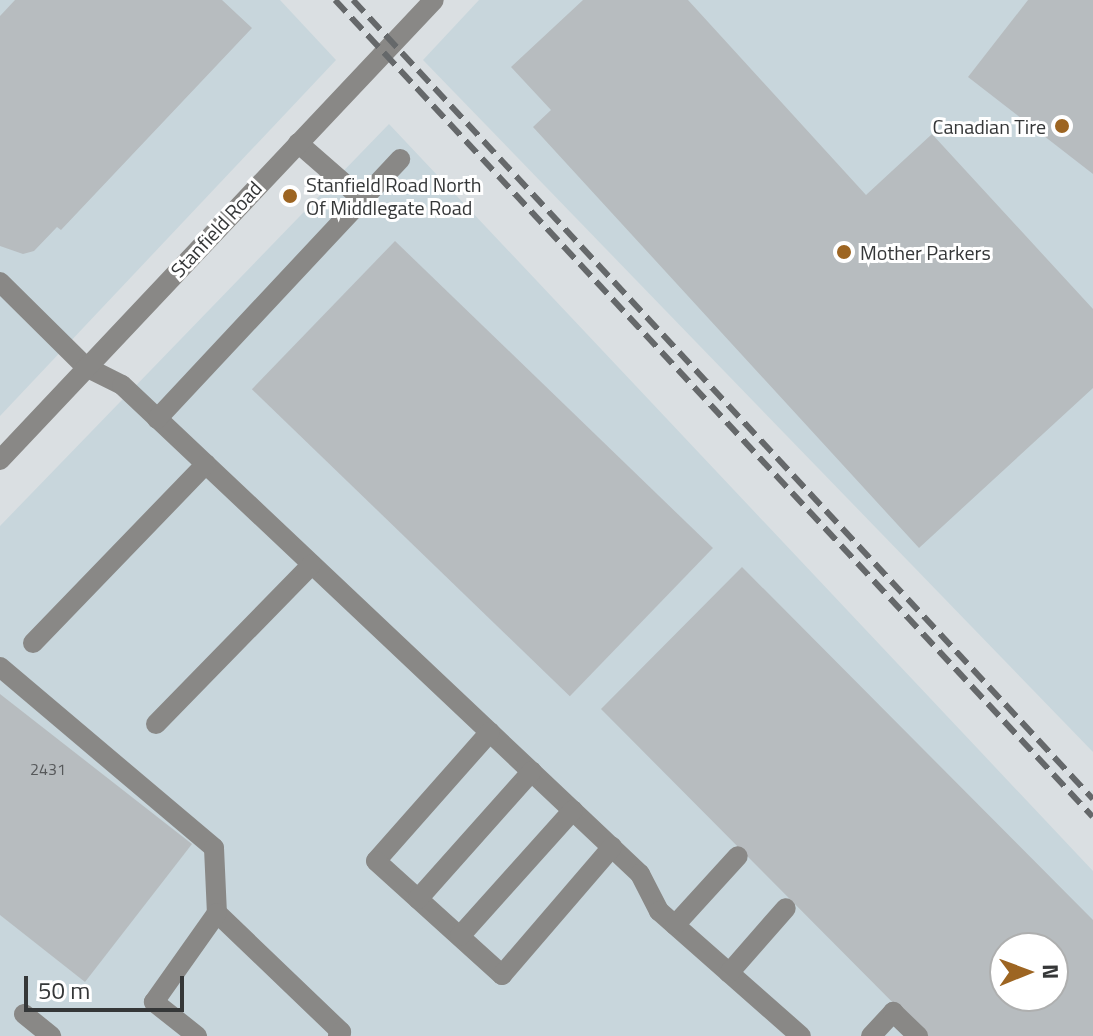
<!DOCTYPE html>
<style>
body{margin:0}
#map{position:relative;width:1093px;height:1036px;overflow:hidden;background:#dadfe2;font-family:"Titillium Web",sans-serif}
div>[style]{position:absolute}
.built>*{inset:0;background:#c8d6dc}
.building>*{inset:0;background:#b7bcbf;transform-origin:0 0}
.minor>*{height:20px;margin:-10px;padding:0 10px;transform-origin:10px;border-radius:10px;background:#898886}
.rail>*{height:6px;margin-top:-3px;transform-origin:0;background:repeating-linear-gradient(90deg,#65686a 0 16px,transparent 0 24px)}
.dots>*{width:22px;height:22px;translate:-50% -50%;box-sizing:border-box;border:4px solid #fff;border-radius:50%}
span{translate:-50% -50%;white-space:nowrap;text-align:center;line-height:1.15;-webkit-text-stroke:6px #fff;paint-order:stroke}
.number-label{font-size:16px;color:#56585a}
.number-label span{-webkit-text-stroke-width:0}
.poi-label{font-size:20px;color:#353738}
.right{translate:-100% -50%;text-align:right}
.left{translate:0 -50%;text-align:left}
.street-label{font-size:20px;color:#353738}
.north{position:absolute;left:989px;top:932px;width:80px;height:80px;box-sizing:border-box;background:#fff;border:2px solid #aeafaf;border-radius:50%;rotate:89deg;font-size:22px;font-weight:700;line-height:32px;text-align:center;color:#353738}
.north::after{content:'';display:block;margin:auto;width:28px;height:36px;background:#9d6522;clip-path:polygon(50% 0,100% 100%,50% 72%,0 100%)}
.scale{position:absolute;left:24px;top:976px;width:160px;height:36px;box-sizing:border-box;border:4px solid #353738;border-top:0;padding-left:10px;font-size:24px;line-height:28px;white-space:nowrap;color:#353738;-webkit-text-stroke:6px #fff;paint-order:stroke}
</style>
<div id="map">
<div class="built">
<i style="clip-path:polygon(0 0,280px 0,336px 60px,0 416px)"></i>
<i style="clip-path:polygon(479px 0,1093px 0,1093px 752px,423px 60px)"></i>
<i style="clip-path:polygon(evenodd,389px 124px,1093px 871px,1093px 1036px,0 1036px,0 526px,389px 124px,1005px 948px,1053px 948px,1053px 996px,1005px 996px,1005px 948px)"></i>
</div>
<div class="building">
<i style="clip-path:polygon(15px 0,222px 0,252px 28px,61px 230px,57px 227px,34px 251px,23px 254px,0 246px,0 16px)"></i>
<i style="clip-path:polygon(583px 0,688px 0,866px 195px,932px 134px,1093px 309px,1093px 388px,919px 548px,533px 127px,551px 110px,511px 67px)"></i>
<i style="clip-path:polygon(1028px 0,1093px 0,1093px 174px,968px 77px)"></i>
<i style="left:395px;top:241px;width:442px;height:206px;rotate:44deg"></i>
<i style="clip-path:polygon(evenodd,742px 567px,1093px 920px,1093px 1036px,926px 1036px,601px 709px,742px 567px,1005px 948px,1053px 948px,1053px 996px,1005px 996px,1005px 948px)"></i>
<i style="clip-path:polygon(0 694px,192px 844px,85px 982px,0 915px)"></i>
</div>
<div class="minor">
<i style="left:298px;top:143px;width:84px;rotate:41.1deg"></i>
<i style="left:0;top:282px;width:121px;rotate:44.7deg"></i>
<i style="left:86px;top:367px;width:40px;rotate:26.6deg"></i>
<i style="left:122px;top:385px;width:712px;rotate:43.35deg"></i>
<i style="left:640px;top:874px;width:42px;rotate:62.8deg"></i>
<i style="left:659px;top:911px;width:189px;rotate:41.4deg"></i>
<i style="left:157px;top:419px;width:356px;rotate:-46.9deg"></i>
<i style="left:0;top:460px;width:632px;rotate:-46.67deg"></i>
<i style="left:33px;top:643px;width:249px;rotate:-46deg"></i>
<i style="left:0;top:667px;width:280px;rotate:40.2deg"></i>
<i style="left:214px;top:848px;width:65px;rotate:87.4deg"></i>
<i style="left:217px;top:913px;width:172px;rotate:43.8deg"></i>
<i style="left:341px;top:1032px;width:5px;rotate:127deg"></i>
<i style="left:156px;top:724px;width:223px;rotate:-45.7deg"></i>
<i style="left:490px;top:732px;width:172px;rotate:131.5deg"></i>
<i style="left:376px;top:861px;width:170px;rotate:42.1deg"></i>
<i style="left:502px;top:975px;width:169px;rotate:-49.3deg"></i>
<i style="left:418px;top:899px;width:171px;rotate:-48.3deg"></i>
<i style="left:675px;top:925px;width:93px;rotate:-47.6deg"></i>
<i style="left:460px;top:936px;width:169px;rotate:-48.1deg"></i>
<i style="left:729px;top:973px;width:86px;rotate:-48.8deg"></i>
<i style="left:24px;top:1014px;width:35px;rotate:39deg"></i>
<i style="left:197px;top:1036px;width:55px;rotate:-141.7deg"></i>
<i style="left:154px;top:1002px;width:109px;rotate:-54.7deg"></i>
<i style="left:871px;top:1036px;width:33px;rotate:-47deg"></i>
<i style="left:893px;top:1012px;width:35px;rotate:44deg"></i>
</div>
<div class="rail">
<i style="left:335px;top:0;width:1114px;rotate:47.15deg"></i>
<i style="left:353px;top:0;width:1089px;rotate:47.2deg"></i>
</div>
<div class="dots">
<i style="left:1062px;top:126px;background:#9d6522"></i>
<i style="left:290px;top:196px;background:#9d6522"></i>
<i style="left:844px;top:252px;background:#9d6522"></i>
</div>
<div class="number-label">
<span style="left:48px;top:769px">2431</span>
</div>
<div class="poi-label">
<span class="right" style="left:1046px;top:126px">Canadian Tire</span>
<span class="left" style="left:306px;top:196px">Stanfield Road North<br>Of Middlegate Road</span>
<span class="left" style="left:860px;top:252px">Mother Parkers</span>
</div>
<div class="street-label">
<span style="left:216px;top:229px;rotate:-47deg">Stanfield Road</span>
</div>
<div class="north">N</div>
<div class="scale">50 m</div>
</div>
